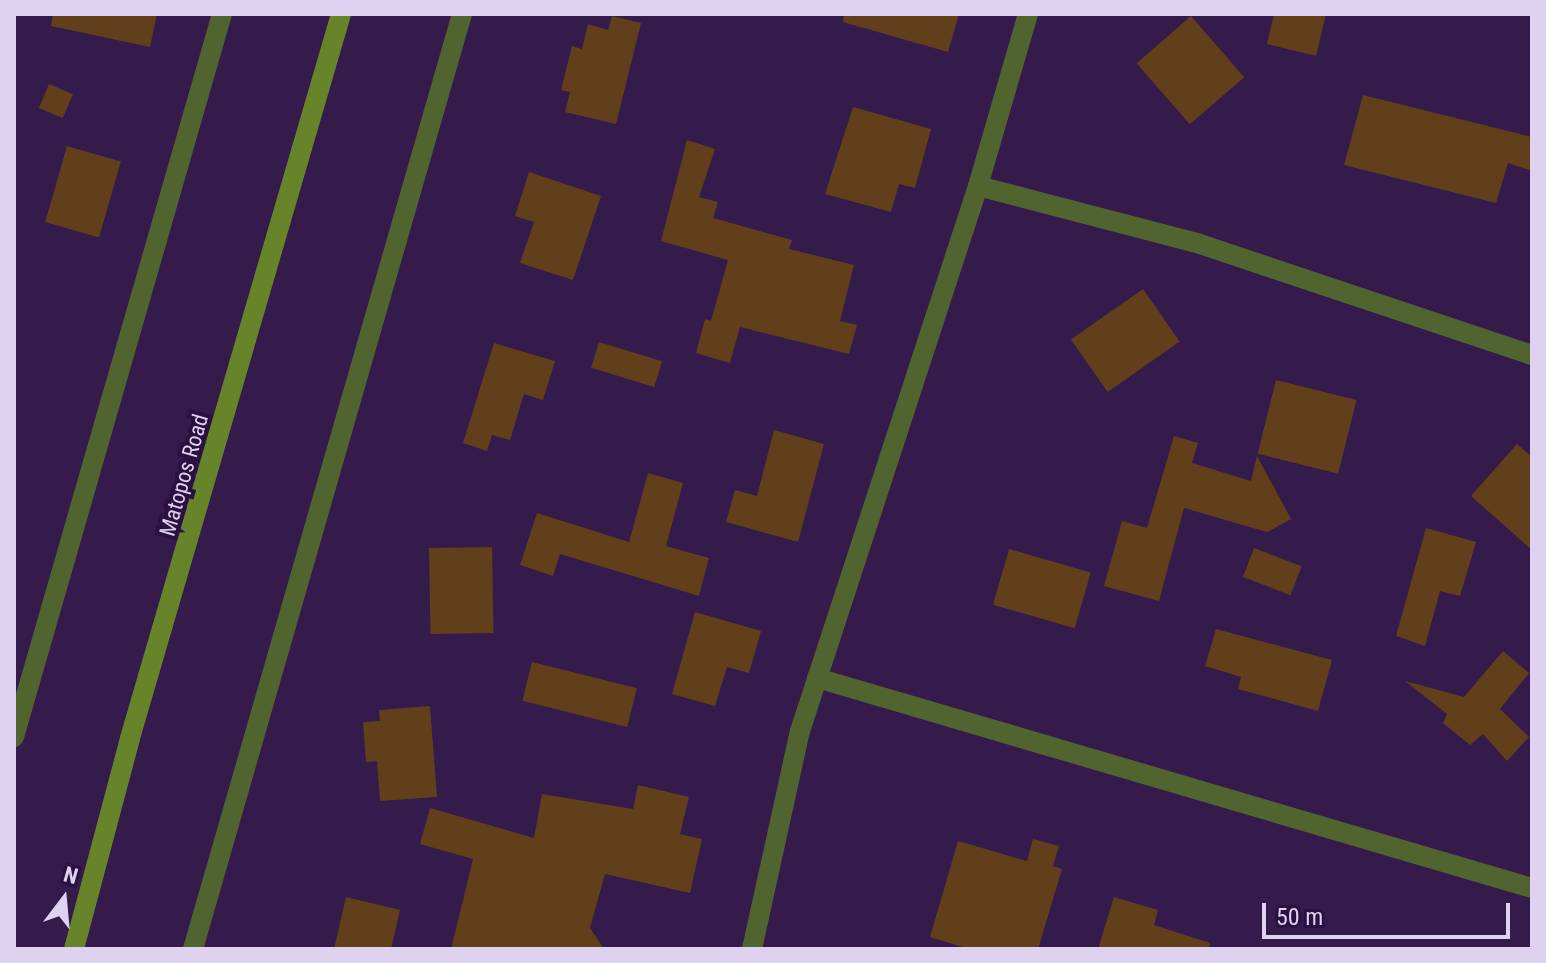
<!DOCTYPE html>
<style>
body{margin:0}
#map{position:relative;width:1546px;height:963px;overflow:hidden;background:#341b4c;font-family:"Roboto Condensed",sans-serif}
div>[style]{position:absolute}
.building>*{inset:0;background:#613f1a;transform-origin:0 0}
.street>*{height:20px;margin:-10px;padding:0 10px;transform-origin:10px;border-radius:10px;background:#516430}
.secondary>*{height:20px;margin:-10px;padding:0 10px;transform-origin:10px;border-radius:10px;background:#67842b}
span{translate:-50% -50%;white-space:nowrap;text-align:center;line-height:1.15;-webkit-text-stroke:8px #2a1141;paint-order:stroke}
.street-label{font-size:22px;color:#dfd1f0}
.frame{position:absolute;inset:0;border:16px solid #dfd1f0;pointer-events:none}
.north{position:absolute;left:24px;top:859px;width:80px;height:80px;-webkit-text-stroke:6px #2a1141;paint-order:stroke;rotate:16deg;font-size:22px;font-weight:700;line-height:32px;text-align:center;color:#dfd1f0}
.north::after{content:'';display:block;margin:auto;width:28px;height:36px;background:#dfd1f0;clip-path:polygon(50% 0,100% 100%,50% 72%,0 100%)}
.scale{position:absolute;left:1262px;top:903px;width:248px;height:36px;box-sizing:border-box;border:4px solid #dfd1f0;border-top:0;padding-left:10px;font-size:24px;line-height:28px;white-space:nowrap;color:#dfd1f0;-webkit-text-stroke:6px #2a1141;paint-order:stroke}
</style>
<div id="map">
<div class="building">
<i style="clip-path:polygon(53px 14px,157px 14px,150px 47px,51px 26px)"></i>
<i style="clip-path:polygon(844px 14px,959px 14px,948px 52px,843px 22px)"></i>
<i style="clip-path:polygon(1274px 14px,1326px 14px,1316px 56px,1267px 44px)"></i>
<i style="clip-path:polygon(612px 16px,641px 23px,616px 124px,565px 112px,570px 92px,561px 90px,572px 46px,582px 49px,588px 24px,608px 30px)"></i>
<i style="left:1191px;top:16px;width:81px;height:72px;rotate:49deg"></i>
<i style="left:49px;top:84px;width:26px;height:26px;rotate:23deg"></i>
<i style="clip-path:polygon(1363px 95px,1532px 137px,1532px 171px,1508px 163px,1496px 203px,1344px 165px)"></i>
<i style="clip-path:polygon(853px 107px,931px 129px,915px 188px,899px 184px,891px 212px,825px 194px)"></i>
<i style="clip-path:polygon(687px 140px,715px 149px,699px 197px,718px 202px,713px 218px,792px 240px,789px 249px,854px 265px,840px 321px,857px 325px,849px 354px,740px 327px,730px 363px,696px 353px,705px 319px,711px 321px,728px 260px,661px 241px)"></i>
<i style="left:67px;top:146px;width:56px;height:79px;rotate:16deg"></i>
<i style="clip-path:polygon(529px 172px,601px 196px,573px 280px,520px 263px,534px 222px,515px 216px)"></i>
<i style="left:1143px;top:289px;width:64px;height:88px;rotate:55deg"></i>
<i style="left:599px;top:342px;width:66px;height:27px;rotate:17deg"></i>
<i style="clip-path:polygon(494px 343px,555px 361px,543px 400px,524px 394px,510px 440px,492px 435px,487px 451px,463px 443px)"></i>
<i style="left:1276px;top:380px;width:83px;height:76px;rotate:14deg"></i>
<i style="clip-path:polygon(774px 430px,824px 444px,798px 542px,726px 522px,735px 490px,757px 496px)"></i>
<i style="clip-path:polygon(1174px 436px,1198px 443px,1192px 463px,1251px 481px,1257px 456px,1291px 519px,1267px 532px,1184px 508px,1159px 601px,1104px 586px,1122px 521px,1147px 528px)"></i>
<i style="clip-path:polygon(1517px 444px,1532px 457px,1532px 550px,1471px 496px)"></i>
<i style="clip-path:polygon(648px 473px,683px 483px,666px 546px,709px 558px,699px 596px,560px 554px,553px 576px,520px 565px,537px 513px,629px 542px)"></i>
<i style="clip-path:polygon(1426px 528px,1476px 542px,1460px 596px,1440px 591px,1425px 646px,1396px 636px)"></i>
<i style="left:492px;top:547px;width:86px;height:63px;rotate:89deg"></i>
<i style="left:1254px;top:548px;width:51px;height:31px;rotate:21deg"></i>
<i style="left:1009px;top:549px;width:85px;height:58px;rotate:16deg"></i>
<i style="clip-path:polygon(695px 612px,761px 631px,749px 673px,727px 667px,715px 706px,672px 694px)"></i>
<i style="clip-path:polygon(1216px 629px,1332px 660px,1318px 711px,1238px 689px,1241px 677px,1205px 666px)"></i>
<i style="clip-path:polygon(1503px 651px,1529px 673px,1500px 709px,1529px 737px,1507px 761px,1483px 734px,1470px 745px,1443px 723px,1447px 714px,1405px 681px,1464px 697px)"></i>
<i style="left:532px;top:662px;width:108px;height:40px;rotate:14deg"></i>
<i style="clip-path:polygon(430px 706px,437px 797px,380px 801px,377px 761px,366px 762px,363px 722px,380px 721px,379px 710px)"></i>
<i style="clip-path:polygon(638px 785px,689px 797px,680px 834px,702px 839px,690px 893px,605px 874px,590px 928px,604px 949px,451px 949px,473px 859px,420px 844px,430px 808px,534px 838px,542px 794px,633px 809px)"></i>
<i style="clip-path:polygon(1033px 839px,1059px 846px,1053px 866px,1062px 869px,1038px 949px,969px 949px,930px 937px,958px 841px,1027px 861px)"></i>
<i style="clip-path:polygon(346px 897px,400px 910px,391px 949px,334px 949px)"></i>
<i style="clip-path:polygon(1114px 897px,1158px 910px,1154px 925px,1210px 943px,1209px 949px,1098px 949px)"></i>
</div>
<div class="street">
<i style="left:978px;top:186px;width:229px;rotate:14.6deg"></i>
<i style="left:1200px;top:244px;width:350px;rotate:18.5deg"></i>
<i style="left:817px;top:678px;width:745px;rotate:16.37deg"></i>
<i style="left:14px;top:737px;width:752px;rotate:-73.95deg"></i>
<i style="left:193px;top:949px;width:973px;rotate:-73.95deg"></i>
<i style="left:752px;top:949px;width:223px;rotate:-77.6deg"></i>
<i style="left:800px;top:731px;width:573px;rotate:-71.91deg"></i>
<i style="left:978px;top:186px;width:179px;rotate:-73.8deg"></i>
</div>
<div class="secondary">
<i style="left:74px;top:949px;width:218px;rotate:-75.1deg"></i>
<i style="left:130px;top:738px;width:754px;rotate:-73.75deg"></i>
</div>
<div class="street-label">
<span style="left:184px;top:475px;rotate:-74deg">Matopos Road</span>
</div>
<div class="frame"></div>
<div class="north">N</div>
<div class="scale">50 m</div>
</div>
